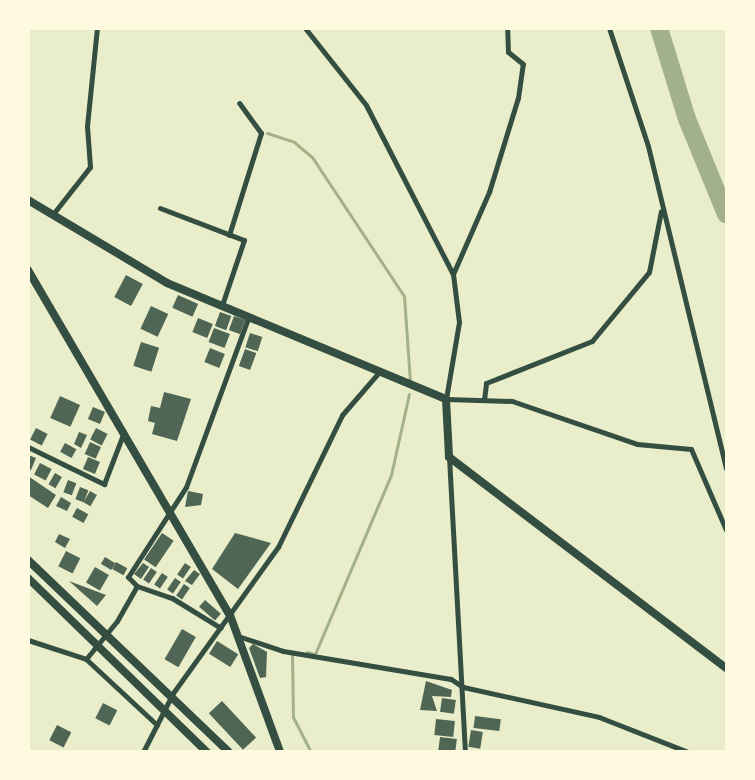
<!DOCTYPE html>
<style>
body{margin:0}
#map{position:relative;width:755px;height:780px;overflow:hidden;background:#e9edc9;font-family:"Titillium Web",sans-serif}
div>[style]{position:absolute}
.stream>*{height:3px;margin:-1.5px;padding:0 1.5px;transform-origin:1.5px;border-radius:1.5px;background:#a3b18a}
.river>*{height:18px;margin:-9px;padding:0 9px;transform-origin:9px;border-radius:9px;background:#a3b18a}
.building>*{inset:0;background:#4f6655;transform-origin:0 0}
.minor>*{height:5px;margin:-2.5px;padding:0 2.5px;transform-origin:2.5px;border-radius:2.5px;background:#344e41}
.primary>*{height:8px;margin:-4px;padding:0 4px;transform-origin:4px;border-radius:4px;background:#344e41}
.trunk>*{height:8px;margin:-4px;padding:0 4px;transform-origin:4px;border-radius:4px;background:#344e41}
span{translate:-50% -50%;white-space:nowrap;text-align:center;line-height:1.15;-webkit-text-stroke:5px #fefae0;paint-order:stroke}
.frame{position:absolute;inset:0;border:30px solid #fefae0;pointer-events:none}
</style>
<div id="map">
<div class="stream">
<i style="left:267px;top:133px;width:28px;rotate:18deg"></i>
<i style="left:294px;top:142px;width:23px;rotate:40deg"></i>
<i style="left:312px;top:157px;width:167px;rotate:56.5deg"></i>
<i style="left:404px;top:296px;width:85px;rotate:86deg"></i>
<i style="left:307px;top:652px;width:8px;rotate:14deg"></i>
<i style="left:315px;top:654px;width:194px;rotate:-67deg"></i>
<i style="left:391px;top:475px;width:83px;rotate:-77.5deg"></i>
<i style="left:292px;top:654px;width:63px;rotate:89.1deg"></i>
<i style="left:293px;top:717px;width:39px;rotate:63deg"></i>
</div>
<div class="river">
<i style="left:659px;top:28px;width:95px;rotate:72.9deg"></i>
<i style="left:687px;top:119px;width:103px;rotate:67.7deg"></i>
</div>
<div class="building">
<i style="left:126px;top:275px;width:19px;height:25px;rotate:28deg"></i>
<i style="left:178px;top:295px;width:22px;height:14px;rotate:24deg"></i>
<i style="left:151px;top:306px;width:19px;height:25px;rotate:25deg"></i>
<i style="left:220px;top:312px;width:12px;height:15px;rotate:20deg"></i>
<i style="left:234px;top:316px;width:12px;height:15px;rotate:20deg"></i>
<i style="left:198px;top:318px;width:16px;height:15px;rotate:22deg"></i>
<i style="left:214px;top:328px;width:17px;height:15px;rotate:21deg"></i>
<i style="left:250px;top:333px;width:13px;height:15px;rotate:18deg"></i>
<i style="left:141px;top:342px;width:19px;height:25px;rotate:18deg"></i>
<i style="left:210px;top:348px;width:16px;height:15px;rotate:22deg"></i>
<i style="left:245px;top:349px;width:12px;height:18px;rotate:20deg"></i>
<i style="clip-path:polygon(164px 392px,191px 399px,177px 441px,152px 434px,155px 423px,148px 421px,151px 406px,160px 408px)"></i>
<i style="left:60px;top:396px;width:22px;height:24px;rotate:24deg"></i>
<i style="left:93px;top:407px;width:13px;height:13px;rotate:23deg"></i>
<i style="left:36px;top:428px;width:13px;height:13px;rotate:27deg"></i>
<i style="left:96px;top:428px;width:13px;height:13px;rotate:27deg"></i>
<i style="clip-path:polygon(79px 432px,87px 435px,81px 448px,74px 444px)"></i>
<i style="left:90px;top:442px;width:12px;height:13px;rotate:24deg"></i>
<i style="left:65px;top:443px;width:13px;height:10px;rotate:29deg"></i>
<i style="clip-path:polygon(28px 455px,36px 458px,31px 470px,28px 469px)"></i>
<i style="left:88px;top:457px;width:13px;height:13px;rotate:23deg"></i>
<i style="left:40px;top:463px;width:13px;height:13px;rotate:27deg"></i>
<i style="left:55px;top:473px;width:8px;height:13px;rotate:30deg"></i>
<i style="clip-path:polygon(28px 476px,56px 495px,48px 508px,28px 495px)"></i>
<i style="left:68px;top:480px;width:9px;height:13px;rotate:21deg"></i>
<i style="left:80px;top:487px;width:9px;height:13px;rotate:21deg"></i>
<i style="left:90px;top:491px;width:8px;height:13px;rotate:30deg"></i>
<i style="clip-path:polygon(188px 491px,203px 494px,201px 505px,185px 507px)"></i>
<i style="clip-path:polygon(61px 497px,71px 503px,67px 511px,56px 506px)"></i>
<i style="left:77px;top:508px;width:13px;height:10px;rotate:29deg"></i>
<i style="left:162px;top:533px;width:14px;height:32px;rotate:34deg"></i>
<i style="clip-path:polygon(235px 533px,271px 543px,238px 589px,212px 569px)"></i>
<i style="clip-path:polygon(59px 534px,70px 539px,65px 548px,55px 542px)"></i>
<i style="left:66px;top:551px;width:16px;height:17px;rotate:27deg"></i>
<i style="left:105px;top:557px;width:12px;height:8px;rotate:31deg"></i>
<i style="left:116px;top:562px;width:13px;height:8px;rotate:29deg"></i>
<i style="clip-path:polygon(143px 563px,149px 567px,141px 579px,134px 574px)"></i>
<i style="left:185px;top:563px;width:7px;height:14px;rotate:34deg"></i>
<i style="left:95px;top:567px;width:16px;height:18px;rotate:30deg"></i>
<i style="left:151px;top:568px;width:7px;height:14px;rotate:34deg"></i>
<i style="clip-path:polygon(194px 570px,200px 574px,192px 585px,185px 581px)"></i>
<i style="left:162px;top:573px;width:7px;height:14px;rotate:34deg"></i>
<i style="left:175px;top:578px;width:7px;height:14px;rotate:34deg"></i>
<i style="clip-path:polygon(69px 581px,106px 595px,97px 606px)"></i>
<i style="left:184px;top:584px;width:7px;height:14px;rotate:34deg"></i>
<i style="left:205px;top:600px;width:21px;height:9px;rotate:41deg"></i>
<i style="left:182px;top:629px;width:16px;height:35px;rotate:30deg"></i>
<i style="left:217px;top:641px;width:25px;height:15px;rotate:32deg"></i>
<i style="clip-path:polygon(253px 644px,267px 652px,266px 677px,260px 678px,249px 648px)"></i>
<i style="clip-path:polygon(426px 681px,452px 690px,451px 697px,432px 696px,437px 711px,420px 710px)"></i>
<i style="left:442px;top:698px;width:14px;height:14px;rotate:8deg"></i>
<i style="left:222px;top:701px;width:50px;height:18px;rotate:47deg"></i>
<i style="left:103px;top:703px;width:16px;height:17px;rotate:27deg"></i>
<i style="left:475px;top:716px;width:26px;height:12px;rotate:7deg"></i>
<i style="left:436px;top:719px;width:19px;height:16px;rotate:6deg"></i>
<i style="left:57px;top:725px;width:16px;height:17px;rotate:27deg"></i>
<i style="left:471px;top:730px;width:12px;height:17px;rotate:9deg"></i>
<i style="left:440px;top:737px;width:17px;height:13px;rotate:7deg"></i>
</div>
<div class="minor">
<i style="left:305px;top:28px;width:98px;rotate:51.6deg"></i>
<i style="left:366px;top:105px;width:190px;rotate:62.8deg"></i>
<i style="left:453px;top:274px;width:48px;rotate:82.9deg"></i>
<i style="left:459px;top:322px;width:78px;rotate:99.6deg"></i>
<i style="left:446px;top:399px;width:66px;rotate:1.7deg"></i>
<i style="left:512px;top:401px;width:132px;rotate:19deg"></i>
<i style="left:637px;top:444px;width:54px;rotate:5.3deg"></i>
<i style="left:691px;top:449px;width:88px;rotate:66.6deg"></i>
<i style="left:609px;top:28px;width:124px;rotate:71.7deg"></i>
<i style="left:648px;top:146px;width:332px;rotate:76.4deg"></i>
<i style="left:160px;top:208px;width:90px;rotate:20.9deg"></i>
<i style="left:244px;top:240px;width:69px;rotate:108.7deg"></i>
<i style="left:53px;top:214px;width:60px;rotate:-51.8deg"></i>
<i style="left:90px;top:167px;width:41px;rotate:-94.2deg"></i>
<i style="left:87px;top:126px;width:99px;rotate:-84.2deg"></i>
<i style="left:229px;top:235px;width:107px;rotate:-72.6deg"></i>
<i style="left:261px;top:133px;width:37px;rotate:-126deg"></i>
<i style="left:453px;top:274px;width:90px;rotate:-66.3deg"></i>
<i style="left:489px;top:192px;width:98px;rotate:-72.9deg"></i>
<i style="left:518px;top:98px;width:34px;rotate:-82deg"></i>
<i style="left:523px;top:64px;width:19px;rotate:-141deg"></i>
<i style="left:508px;top:52px;width:24px;rotate:-92deg"></i>
<i style="left:484px;top:400px;width:17px;rotate:-83deg"></i>
<i style="left:486px;top:383px;width:114px;rotate:-21.6deg"></i>
<i style="left:592px;top:341px;width:89px;rotate:-50.4deg"></i>
<i style="left:649px;top:272px;width:62px;rotate:-78.9deg"></i>
<i style="left:28px;top:447px;width:85px;rotate:26deg"></i>
<i style="left:104px;top:484px;width:56px;rotate:-69deg"></i>
<i style="left:449px;top:457px;width:295px;rotate:86.9deg"></i>
<i style="left:137px;top:586px;width:37px;rotate:19deg"></i>
<i style="left:172px;top:598px;width:57px;rotate:31.5deg"></i>
<i style="left:241px;top:637px;width:44px;rotate:18.4deg"></i>
<i style="left:283px;top:651px;width:170px;rotate:9.5deg"></i>
<i style="left:451px;top:679px;width:14px;rotate:34deg"></i>
<i style="left:463px;top:687px;width:139px;rotate:12.4deg"></i>
<i style="left:599px;top:717px;width:96px;rotate:21.5deg"></i>
<i style="left:28px;top:640px;width:61px;rotate:18.1deg"></i>
<i style="left:86px;top:659px;width:49px;rotate:-50.8deg"></i>
<i style="left:117px;top:621px;width:40px;rotate:-60.3deg"></i>
<i style="left:137px;top:586px;width:13px;rotate:-135deg"></i>
<i style="left:128px;top:577px;width:107px;rotate:-57.2deg"></i>
<i style="left:186px;top:487px;width:182px;rotate:-69.8deg"></i>
<i style="left:86px;top:659px;width:97px;rotate:42.9deg"></i>
<i style="left:143px;top:752px;width:66px;rotate:-63deg"></i>
<i style="left:173px;top:693px;width:180px;rotate:-54.3deg"></i>
<i style="left:278px;top:547px;width:147px;rotate:-64.1deg"></i>
<i style="left:342px;top:415px;width:58px;rotate:-49.2deg"></i>
</div>
<div class="primary">
<i style="left:28px;top:200px;width:162px;rotate:30.8deg"></i>
<i style="left:167px;top:283px;width:302px;rotate:22.6deg"></i>
<i style="left:446px;top:399px;width:58px;rotate:87deg"></i>
<i style="left:449px;top:457px;width:348px;rotate:37.3deg"></i>
<i style="left:28px;top:270px;width:400px;rotate:59.7deg"></i>
<i style="left:230px;top:615px;width:146px;rotate:69.9deg"></i>
</div>
<div class="trunk">
<i style="left:28px;top:560px;width:278px;rotate:43.7deg"></i>
<i style="left:28px;top:578px;width:250px;rotate:44.2deg"></i>
</div>
<div class="frame"></div>
</div>
